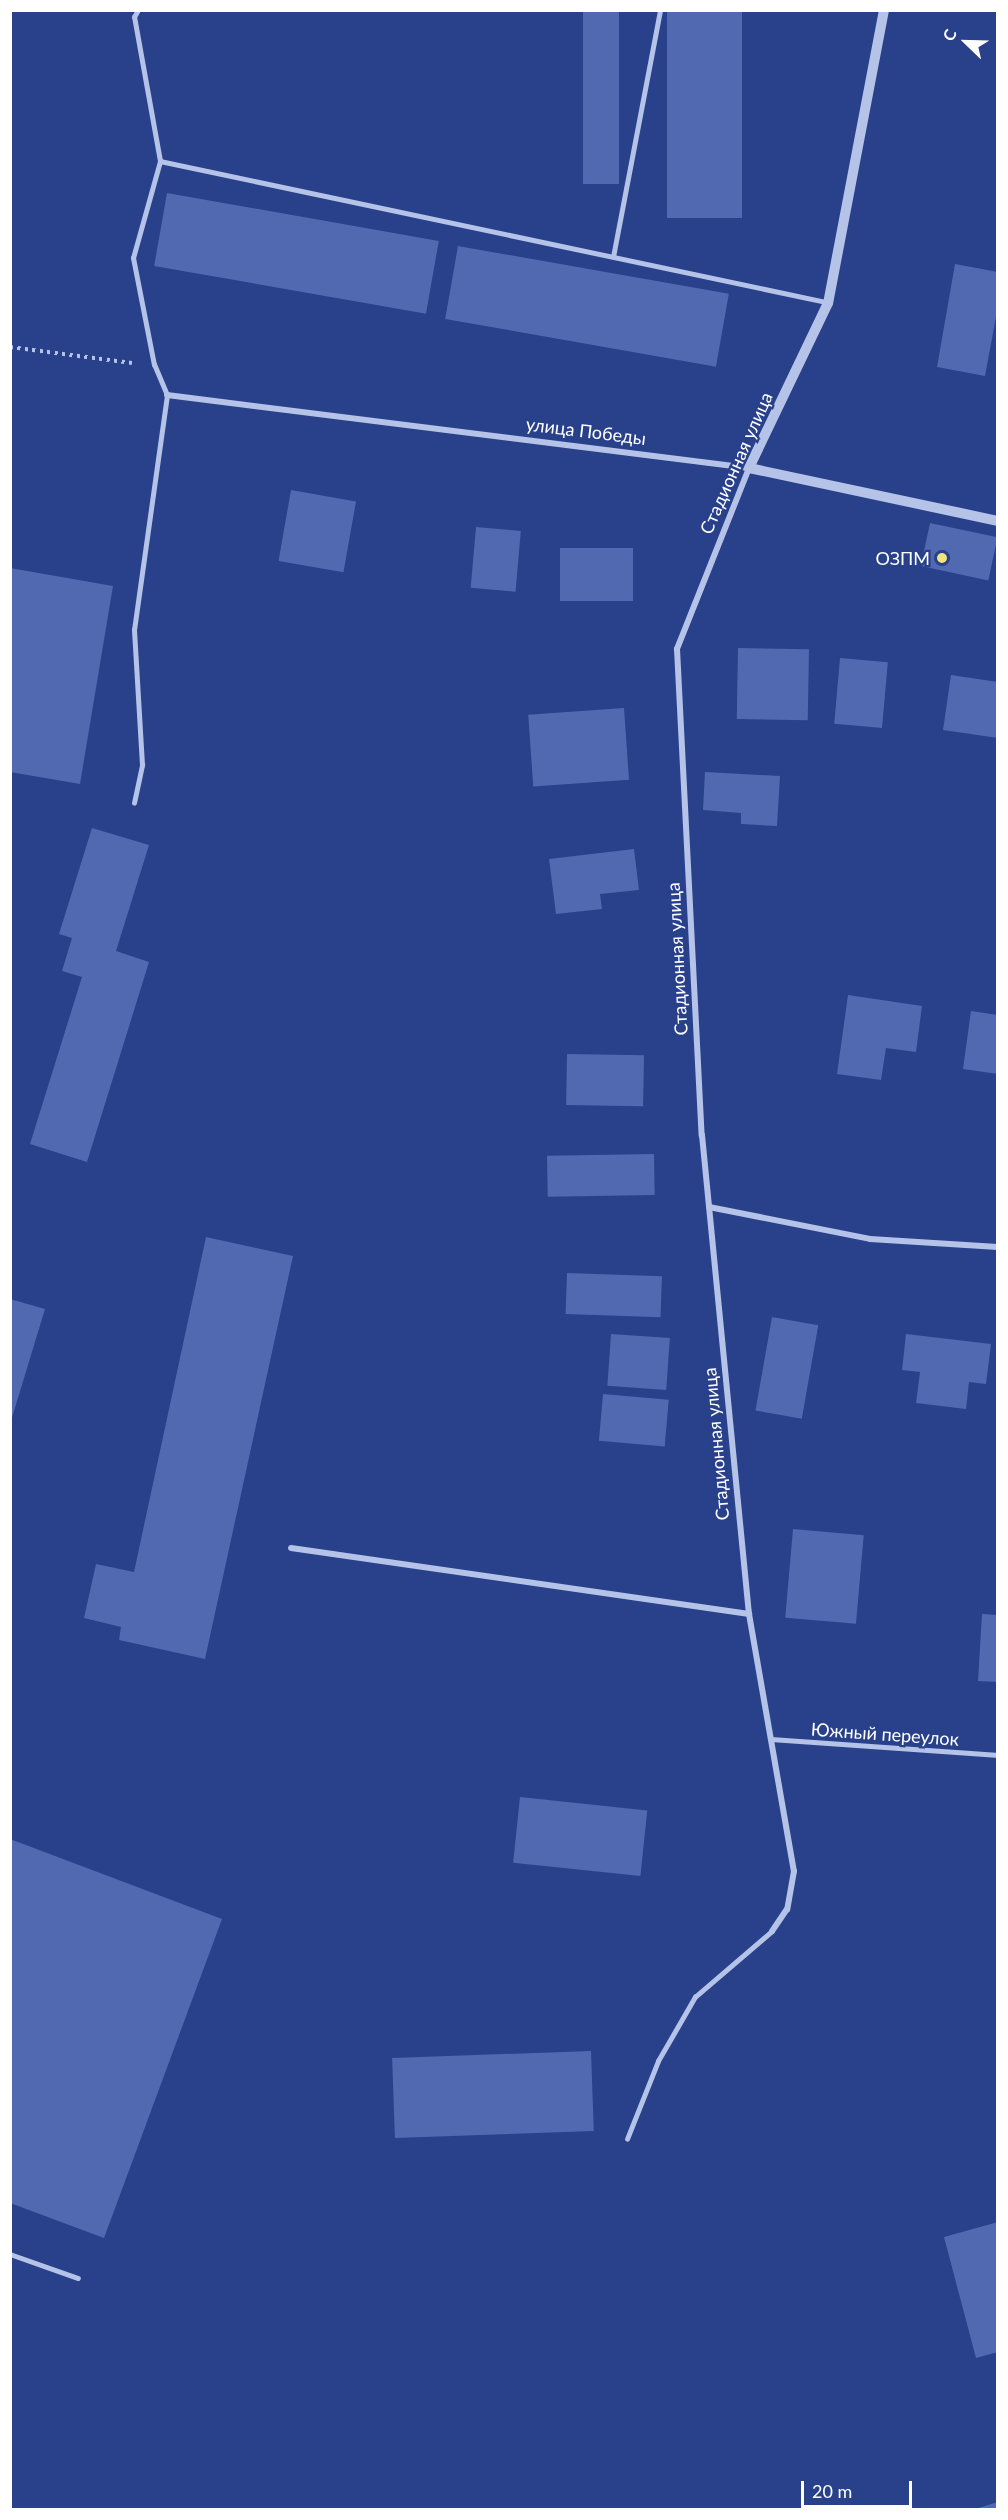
<!DOCTYPE html>
<meta charset="utf-8">
<style>
body{margin:0}
#map{position:relative;width:1008px;height:2520px;overflow:hidden;background:#28418a;font-family:Lato,sans-serif}
div>[style]{position:absolute}
.building>*{inset:0;background:#5069b1;transform-origin:0 0}
.path>*{height:4px;margin-top:-2px;transform-origin:0;background:repeating-linear-gradient(90deg,#b6c3e9 0 3px,transparent 0 7.5px)}
.service>*{height:4.5px;margin:-2.25px;padding:0 2.25px;transform-origin:2.25px;border-radius:2.25px;background:#b6c3e9}
.minor>*{height:6px;margin:-3px;padding:0 3px;transform-origin:3px;border-radius:3px;background:#b6c3e9}
.tertiary>*{height:10px;margin:-5px;padding:0 5px;transform-origin:5px;border-radius:5px;background:#b6c3e9}
.dots>*{width:16px;height:16px;translate:-50% -50%;box-sizing:border-box;border:3px solid #28418a;border-radius:50%}
span{translate:-50% -50%;white-space:nowrap;text-align:center;line-height:1.15;-webkit-text-stroke:4.5px #28418a;paint-order:stroke}
.street-label{font-size:18px;color:#fff}
.poi-label{font-size:18px;color:#fff}
.right{translate:-100% -50%;text-align:right}
.frame{position:absolute;inset:0;border:12px solid #fff;pointer-events:none}
.north{position:absolute;left:936px;top:12px;width:60px;height:60px;-webkit-text-stroke:4px #28418a;paint-order:stroke;rotate:293deg;font-size:16px;font-weight:700;line-height:24px;text-align:center;color:#fff}
.north::after{content:'';display:block;margin:auto;width:21px;height:27px;background:#fff;clip-path:polygon(50% 0,100% 100%,50% 72%,0 100%)}
.scale{position:absolute;left:801px;top:2481px;width:111px;height:27px;box-sizing:border-box;border:3px solid #fff;border-top:0;padding-left:8px;font-size:18px;line-height:21px;white-space:nowrap;color:#fff;-webkit-text-stroke:4px #28418a;paint-order:stroke}
</style>
<div id="map">
<div class="building">
<i style="left:583px;top:10px;width:36px;height:174px"></i>
<i style="left:667px;top:10px;width:75px;height:208px"></i>
<i style="left:167px;top:193px;width:276px;height:74px;rotate:10deg"></i>
<i style="left:458px;top:246px;width:275px;height:74px;rotate:10deg"></i>
<i style="clip-path:polygon(955px 264px,998px 272px,998px 306px,985px 376px,937px 367px)"></i>
<i style="left:291px;top:490px;width:66px;height:72px;rotate:10deg"></i>
<i style="left:930px;top:523px;width:69px;height:44px;rotate:12deg"></i>
<i style="left:476px;top:527px;width:45px;height:61px;rotate:5deg"></i>
<i style="left:560px;top:548px;width:73px;height:53px"></i>
<i style="clip-path:polygon(10px 568px,113px 586px,80px 784px,10px 772px)"></i>
<i style="left:738px;top:648px;width:71px;height:71px;rotate:1deg"></i>
<i style="left:840px;top:658px;width:48px;height:66px;rotate:5deg"></i>
<i style="clip-path:polygon(951px 675px,998px 682px,998px 738px,943px 730px)"></i>
<i style="left:624px;top:708px;width:72px;height:96px;rotate:86deg"></i>
<i style="clip-path:polygon(705px 772px,780px 776px,777px 826px,741px 824px,741px 813px,703px 810px)"></i>
<i style="clip-path:polygon(92px 828px,149px 845px,116px 951px,149px 962px,87px 1162px,30px 1144px,82px 977px,62px 971px,72px 938px,59px 934px)"></i>
<i style="clip-path:polygon(634px 849px,639px 890px,600px 894px,602px 909px,556px 914px,549px 859px)"></i>
<i style="clip-path:polygon(848px 995px,922px 1006px,916px 1052px,886px 1048px,881px 1080px,837px 1074px)"></i>
<i style="clip-path:polygon(971px 1011px,998px 1015px,998px 1074px,963px 1069px)"></i>
<i style="left:567px;top:1054px;width:77px;height:51px;rotate:1deg"></i>
<i style="left:654px;top:1154px;width:41px;height:107px;rotate:89deg"></i>
<i style="clip-path:polygon(206px 1237px,293px 1256px,205px 1659px,119px 1640px,121px 1627px,84px 1618px,96px 1564px,134px 1572px)"></i>
<i style="left:567px;top:1273px;width:95px;height:41px;rotate:2deg"></i>
<i style="clip-path:polygon(10px 1299px,45px 1309px,11px 1421px,10px 1421px)"></i>
<i style="left:772px;top:1317px;width:47px;height:95px;rotate:10deg"></i>
<i style="left:611px;top:1334px;width:59px;height:52px;rotate:4deg"></i>
<i style="clip-path:polygon(906px 1334px,991px 1344px,986px 1384px,969px 1382px,966px 1409px,916px 1403px,920px 1372px,902px 1370px)"></i>
<i style="left:603px;top:1394px;width:66px;height:47px;rotate:5deg"></i>
<i style="left:793px;top:1529px;width:71px;height:89px;rotate:5deg"></i>
<i style="clip-path:polygon(982px 1614px,998px 1615px,998px 1682px,978px 1681px)"></i>
<i style="left:520px;top:1797px;width:128px;height:66px;rotate:6deg"></i>
<i style="clip-path:polygon(10px 1839px,222px 1919px,104px 2238px,10px 2203px)"></i>
<i style="left:591px;top:2051px;width:80px;height:199px;rotate:88deg"></i>
<i style="clip-path:polygon(998px 2222px,998px 2352px,976px 2358px,944px 2237px)"></i>
<i style="clip-path:polygon(998px 2502px,998px 2510px,975px 2510px,975px 2509px)"></i>
</div>
<div class="path">
<i style="left:10px;top:347px;width:123px;rotate:7.5deg"></i>
</div>
<div class="service">
<i style="left:160px;top:161px;width:681px;rotate:11.95deg"></i>
<i style="left:613px;top:257px;width:251px;rotate:-79.2deg"></i>
<i style="left:134px;top:803px;width:39px;rotate:-78deg"></i>
<i style="left:142px;top:765px;width:135px;rotate:-93.4deg"></i>
<i style="left:134px;top:630px;width:237px;rotate:-82deg"></i>
<i style="left:167px;top:395px;width:33px;rotate:-113deg"></i>
<i style="left:154px;top:365px;width:109px;rotate:-101.1deg"></i>
<i style="left:133px;top:258px;width:101px;rotate:-74.4deg"></i>
<i style="left:160px;top:161px;width:146px;rotate:-100.2deg"></i>
<i style="left:134px;top:17px;width:8px;rotate:-60deg"></i>
<i style="left:771px;top:1739px;width:228px;rotate:4deg"></i>
<i style="left:627px;top:2139px;width:84px;rotate:-68.3deg"></i>
<i style="left:658px;top:2061px;width:74px;rotate:-60deg"></i>
<i style="left:695px;top:1997px;width:101px;rotate:-40.6deg"></i>
<i style="left:10px;top:2254px;width:72px;rotate:19.4deg"></i>
</div>
<div class="minor">
<i style="left:167px;top:395px;width:587px;rotate:7.15deg"></i>
<i style="left:749px;top:468px;width:195px;rotate:111.7deg"></i>
<i style="left:677px;top:649px;width:487px;rotate:87.1deg"></i>
<i style="left:702px;top:1135px;width:481px;rotate:84.4deg"></i>
<i style="left:749px;top:1614px;width:261px;rotate:80.1deg"></i>
<i style="left:794px;top:1871px;width:39px;rotate:100deg"></i>
<i style="left:787px;top:1909px;width:27px;rotate:124deg"></i>
<i style="left:709px;top:1207px;width:164px;rotate:11.2deg"></i>
<i style="left:870px;top:1239px;width:128px;rotate:3.6deg"></i>
<i style="left:291px;top:1548px;width:463px;rotate:8.2deg"></i>
</div>
<div class="tertiary">
<i style="left:884px;top:10px;width:298px;rotate:100.8deg"></i>
<i style="left:828px;top:303px;width:183px;rotate:115.6deg"></i>
<i style="left:749px;top:468px;width:255px;rotate:12deg"></i>
</div>
<div class="dots">
<i style="left:942px;top:558px;background:#f1e57c"></i>
</div>
<div class="street-label">
<span style="left:586px;top:431px;rotate:7deg">улица Победы</span>
<span style="left:736px;top:463px;rotate:-66deg">Стадионная улица</span>
<span style="left:677px;top:959px;rotate:-93deg">Стадионная улица</span>
<span style="left:716px;top:1444px;rotate:-95deg">Стадионная улица</span>
<span style="left:885px;top:1734px;rotate:4deg">Южный переулок</span>
</div>
<div class="poi-label">
<span class="right" style="left:930px;top:558px">ОЗПМ</span>
</div>
<div class="frame"></div>
<div class="north">С</div>
<div class="scale">20 m</div>
</div>
